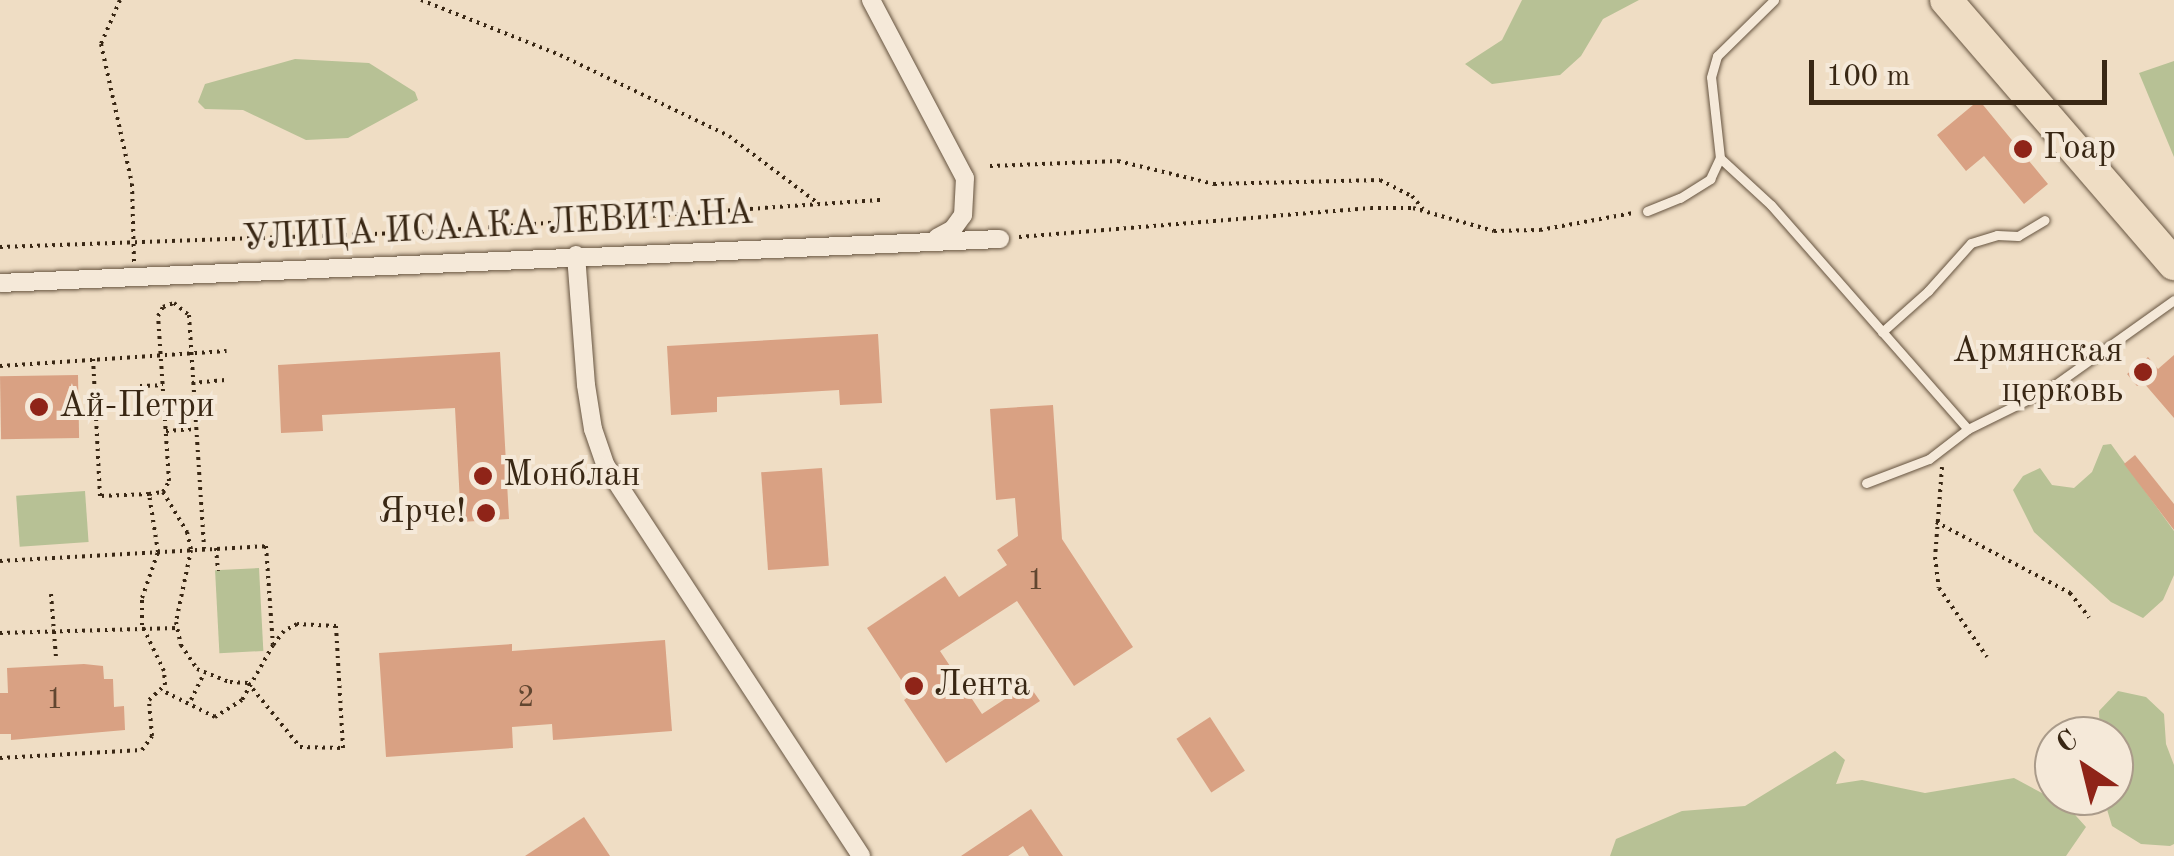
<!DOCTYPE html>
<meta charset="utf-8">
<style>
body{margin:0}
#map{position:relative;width:2174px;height:856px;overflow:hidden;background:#efddc4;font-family:"Old Standard TT",serif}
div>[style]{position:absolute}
.green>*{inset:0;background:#b7c195;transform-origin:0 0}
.building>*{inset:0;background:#d9a183;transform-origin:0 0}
.path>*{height:4px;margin-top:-2px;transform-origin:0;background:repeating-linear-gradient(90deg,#392714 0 2.5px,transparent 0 7.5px)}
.roads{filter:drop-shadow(0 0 2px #665440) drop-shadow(0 0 2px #665440)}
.lane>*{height:9px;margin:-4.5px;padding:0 4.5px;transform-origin:4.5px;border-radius:4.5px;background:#f5e9d9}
.street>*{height:18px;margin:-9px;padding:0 9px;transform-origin:9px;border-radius:9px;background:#f5e9d9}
.highway>*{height:32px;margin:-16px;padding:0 16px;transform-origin:16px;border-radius:16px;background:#efddc4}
.dots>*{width:28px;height:28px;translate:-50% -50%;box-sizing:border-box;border:5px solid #f5e9d9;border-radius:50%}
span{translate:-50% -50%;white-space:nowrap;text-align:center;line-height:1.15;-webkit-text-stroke:8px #f5e9d9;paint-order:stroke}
.number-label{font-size:30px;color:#614630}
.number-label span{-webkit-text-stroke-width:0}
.poi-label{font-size:35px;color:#392714}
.left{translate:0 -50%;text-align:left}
.right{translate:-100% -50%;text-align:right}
.street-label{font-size:35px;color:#392714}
.north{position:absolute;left:2034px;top:716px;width:100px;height:100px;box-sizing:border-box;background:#f5e9d9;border:2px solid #aa9b8a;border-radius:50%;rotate:325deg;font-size:28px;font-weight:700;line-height:40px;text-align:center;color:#392714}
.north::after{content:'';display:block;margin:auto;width:35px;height:45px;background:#8f2418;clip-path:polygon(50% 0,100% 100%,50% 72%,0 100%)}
.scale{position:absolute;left:1809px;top:60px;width:298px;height:45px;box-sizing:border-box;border:5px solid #392714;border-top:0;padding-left:12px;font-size:30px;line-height:35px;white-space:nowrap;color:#392714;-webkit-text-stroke:8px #f5e9d9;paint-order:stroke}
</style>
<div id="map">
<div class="green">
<i style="clip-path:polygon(1522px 0,1639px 0,1603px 19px,1581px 56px,1560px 75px,1492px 84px,1465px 64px,1502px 40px)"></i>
<i style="clip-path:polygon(295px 59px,369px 63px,415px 92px,418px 100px,348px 138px,306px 140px,243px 110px,205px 109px,198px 102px,205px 84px)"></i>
<i style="clip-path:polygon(2174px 61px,2174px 157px,2139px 73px)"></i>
<i style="clip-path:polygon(2111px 444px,2174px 531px,2174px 575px,2163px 600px,2143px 618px,2111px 602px,2034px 532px,2013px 490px,2023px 476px,2040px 468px,2052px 485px,2074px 488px,2092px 472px,2103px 445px)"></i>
<i style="left:85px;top:491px;width:51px;height:69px;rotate:86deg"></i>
<i style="left:259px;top:568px;width:83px;height:44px;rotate:87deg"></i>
<i style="clip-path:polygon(2118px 691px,2146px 697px,2164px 714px,2166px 744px,2174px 765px,2174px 844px,2170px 846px,2141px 844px,2112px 826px,2103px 796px,2114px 796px,2114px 736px,2100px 736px,2099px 711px)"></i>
<i style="clip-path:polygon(1835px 751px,1845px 760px,1836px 784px,1862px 780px,1925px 793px,2014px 778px,2068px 807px,2086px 827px,2066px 856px,1610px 856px,1616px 839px,1682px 811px,1745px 806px)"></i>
</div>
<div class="building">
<i style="clip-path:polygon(1979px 100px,2048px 184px,2024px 204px,1984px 156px,1966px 171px,1937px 135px)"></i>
<i style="clip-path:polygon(878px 334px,882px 403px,840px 405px,839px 390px,717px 397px,717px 412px,671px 415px,667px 346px)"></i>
<i style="clip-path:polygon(500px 352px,509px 519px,461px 522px,455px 408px,322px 415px,323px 431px,281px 433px,278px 365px)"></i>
<i style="clip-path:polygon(2174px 355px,2174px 418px,2143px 382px,2137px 386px,2127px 374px,2148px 357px,2158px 369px)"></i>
<i style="left:78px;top:375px;width:63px;height:78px;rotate:89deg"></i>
<i style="clip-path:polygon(1053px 405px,1062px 539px,1133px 647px,1074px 686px,1017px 601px,940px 651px,982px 714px,1028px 684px,1040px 701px,946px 763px,904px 700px,911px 695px,867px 628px,945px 576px,959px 597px,1007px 565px,997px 550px,1018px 536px,1015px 498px,996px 500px,990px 409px)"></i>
<i style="clip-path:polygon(2135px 455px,2174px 504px,2174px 530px,2124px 464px)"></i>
<i style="left:822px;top:468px;width:98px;height:61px;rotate:86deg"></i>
<i style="clip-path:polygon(665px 640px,672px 731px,553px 740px,552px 724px,512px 727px,513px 748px,386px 757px,379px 653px,512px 644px,512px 651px)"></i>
<i style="clip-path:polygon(84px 664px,103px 666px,104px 679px,113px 679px,114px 707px,124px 706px,125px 730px,11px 740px,11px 734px,0 734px,0 693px,8px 693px,7px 668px)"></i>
<i style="left:1210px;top:717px;width:64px;height:40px;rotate:57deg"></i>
<i style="clip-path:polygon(1031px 809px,1063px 856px,1029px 856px,1023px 846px,1008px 856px,961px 856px)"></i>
<i style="clip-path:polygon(584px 817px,610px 856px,525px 856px)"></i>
</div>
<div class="path">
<i style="left:120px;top:0;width:48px;rotate:113.4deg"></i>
<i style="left:101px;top:44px;width:143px;rotate:77.5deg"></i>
<i style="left:132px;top:184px;width:78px;rotate:88.5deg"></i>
<i style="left:421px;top:0;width:149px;rotate:21.6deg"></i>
<i style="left:560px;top:55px;width:187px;rotate:25.6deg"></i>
<i style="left:729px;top:136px;width:113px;rotate:37.1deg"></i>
<i style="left:990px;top:166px;width:128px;rotate:-2.2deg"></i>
<i style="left:1118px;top:161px;width:99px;rotate:13.5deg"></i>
<i style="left:1214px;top:184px;width:166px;rotate:-1.4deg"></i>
<i style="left:1380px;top:180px;width:36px;rotate:27deg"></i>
<i style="left:1412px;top:196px;width:17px;rotate:50deg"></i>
<i style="left:1019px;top:237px;width:353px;rotate:-4.7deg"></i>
<i style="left:1371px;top:208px;width:42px"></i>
<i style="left:1413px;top:208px;width:84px;rotate:15.9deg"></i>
<i style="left:1494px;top:231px;width:46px;rotate:-1.2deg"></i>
<i style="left:1540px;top:230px;width:96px;rotate:-10.3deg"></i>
<i style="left:0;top:247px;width:406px;rotate:-2deg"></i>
<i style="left:406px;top:233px;width:478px;rotate:-4deg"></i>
<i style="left:0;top:366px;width:227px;rotate:-3.8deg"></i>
<i style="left:192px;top:383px;width:36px;rotate:-5deg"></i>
<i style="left:140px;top:386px;width:23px;rotate:-2deg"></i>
<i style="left:166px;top:431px;width:29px;rotate:-4deg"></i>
<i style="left:1942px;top:467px;width:90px;rotate:94.4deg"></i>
<i style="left:1935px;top:557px;width:31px;rotate:83deg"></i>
<i style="left:1939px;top:588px;width:84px;rotate:55.2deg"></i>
<i style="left:163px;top:492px;width:47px;rotate:59deg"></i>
<i style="left:187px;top:532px;width:18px;rotate:77deg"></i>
<i style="left:191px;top:550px;width:74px;rotate:101.8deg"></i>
<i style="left:176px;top:622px;width:24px;rotate:78deg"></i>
<i style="left:181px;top:645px;width:29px;rotate:56deg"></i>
<i style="left:197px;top:669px;width:35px;rotate:22deg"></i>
<i style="left:230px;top:682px;width:18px;rotate:3deg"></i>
<i style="left:248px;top:683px;width:82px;rotate:50.9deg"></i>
<i style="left:300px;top:747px;width:43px;rotate:1.3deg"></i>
<i style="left:343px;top:748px;width:122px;rotate:-93.3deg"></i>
<i style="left:336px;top:626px;width:39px;rotate:-177deg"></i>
<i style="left:297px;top:624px;width:15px;rotate:152deg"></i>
<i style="left:284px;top:631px;width:18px;rotate:128deg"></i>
<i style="left:149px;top:494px;width:14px;rotate:-8deg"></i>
<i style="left:163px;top:492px;width:13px;rotate:-61deg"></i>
<i style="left:169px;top:481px;width:165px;rotate:-93.8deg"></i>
<i style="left:158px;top:316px;width:10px;rotate:-61deg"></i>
<i style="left:163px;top:307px;width:12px;rotate:-20deg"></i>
<i style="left:174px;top:303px;width:19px;rotate:39deg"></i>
<i style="left:189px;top:315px;width:234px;rotate:86.3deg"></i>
<i style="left:1936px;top:522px;width:152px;rotate:27.9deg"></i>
<i style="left:2070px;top:593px;width:31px;rotate:52deg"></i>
<i style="left:216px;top:548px;width:23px;rotate:85deg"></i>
<i style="left:0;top:561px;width:266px;rotate:-3.2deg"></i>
<i style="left:266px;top:546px;width:99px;rotate:86deg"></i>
<i style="left:273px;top:645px;width:63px;rotate:119.4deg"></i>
<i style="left:242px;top:700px;width:32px;rotate:148deg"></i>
<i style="left:215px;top:717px;width:60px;rotate:-153.4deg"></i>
<i style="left:51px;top:594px;width:64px;rotate:85.5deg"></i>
<i style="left:0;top:633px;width:177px;rotate:-1.6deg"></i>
<i style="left:191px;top:700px;width:30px;rotate:-64deg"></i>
<i style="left:0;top:758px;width:142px;rotate:-3.2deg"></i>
<i style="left:142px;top:750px;width:17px;rotate:-54deg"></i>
<i style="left:152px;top:736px;width:36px;rotate:-95deg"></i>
<i style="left:149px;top:700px;width:22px;rotate:-43deg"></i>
<i style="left:165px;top:685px;width:14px;rotate:-94deg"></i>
<i style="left:164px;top:671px;width:51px;rotate:-115.6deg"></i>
<i style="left:142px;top:625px;width:27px;rotate:-90deg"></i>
<i style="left:142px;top:598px;width:49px;rotate:-70.8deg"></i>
<i style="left:158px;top:552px;width:59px;rotate:-98.8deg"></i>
<i style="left:149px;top:494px;width:49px;rotate:177.7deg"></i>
<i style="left:100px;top:496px;width:137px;rotate:-92.9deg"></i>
</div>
<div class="roads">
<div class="lane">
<i style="left:1720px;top:158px;width:69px;rotate:42.7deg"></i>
<i style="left:1771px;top:205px;width:298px;rotate:48.7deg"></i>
<i style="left:1647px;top:211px;width:35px;rotate:-22deg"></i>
<i style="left:1680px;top:198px;width:36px;rotate:-32deg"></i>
<i style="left:1710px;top:179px;width:23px;rotate:-65deg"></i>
<i style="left:1720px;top:158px;width:81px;rotate:-96.3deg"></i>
<i style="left:1711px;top:77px;width:22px;rotate:-74deg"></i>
<i style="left:1717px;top:56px;width:80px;rotate:-44.5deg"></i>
<i style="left:1882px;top:332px;width:62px;rotate:-41.7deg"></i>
<i style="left:1928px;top:291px;width:64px;rotate:-48.1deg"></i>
<i style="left:1971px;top:243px;width:27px;rotate:-17deg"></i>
<i style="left:1997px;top:235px;width:21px;rotate:3deg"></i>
<i style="left:2018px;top:236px;width:31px;rotate:-31deg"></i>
<i style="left:1866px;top:483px;width:67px;rotate:-20.9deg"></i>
<i style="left:1929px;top:459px;width:49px;rotate:-37.6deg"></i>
<i style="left:1968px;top:429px;width:90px;rotate:-26.3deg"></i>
<i style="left:2049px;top:389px;width:153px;rotate:-35.5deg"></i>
</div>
<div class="street">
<i style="left:871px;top:0;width:201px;rotate:62.2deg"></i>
<i style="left:965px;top:178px;width:37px;rotate:93deg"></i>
<i style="left:963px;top:215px;width:17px;rotate:126deg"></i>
<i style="left:953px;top:229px;width:18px;rotate:151deg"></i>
<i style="left:576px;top:255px;width:130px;rotate:85.6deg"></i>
<i style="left:586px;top:385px;width:45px;rotate:81deg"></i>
<i style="left:593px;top:429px;width:39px;rotate:71deg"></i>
<i style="left:606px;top:466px;width:466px;rotate:56.8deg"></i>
<i style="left:0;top:283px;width:1001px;rotate:-2.52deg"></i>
</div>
<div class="highway">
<i style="left:1946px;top:0;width:349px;rotate:49.2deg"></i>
</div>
</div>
<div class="dots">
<i style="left:2023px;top:149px;background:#8f2418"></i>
<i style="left:2143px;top:372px;background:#8f2418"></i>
<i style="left:39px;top:407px;background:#8f2418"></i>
<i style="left:483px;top:476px;background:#8f2418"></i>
<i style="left:486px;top:513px;background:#8f2418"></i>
<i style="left:914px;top:686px;background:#8f2418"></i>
</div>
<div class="number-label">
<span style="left:1036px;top:581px">1</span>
<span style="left:526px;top:698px">2</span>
<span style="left:55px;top:700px">1</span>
</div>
<div class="poi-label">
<span class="left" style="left:2043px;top:149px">Гоар</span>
<span class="right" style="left:2123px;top:372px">Армянская<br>церковь</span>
<span class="left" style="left:59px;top:407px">Ай-Петри</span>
<span class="left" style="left:503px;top:476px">Монблан</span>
<span class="right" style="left:466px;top:513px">Ярче!</span>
<span class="left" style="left:934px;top:686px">Лента</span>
</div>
<div class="street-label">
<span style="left:498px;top:227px;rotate:-3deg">УЛИЦА ИСААКА ЛЕВИТАНА</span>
</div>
<div class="north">С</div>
<div class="scale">100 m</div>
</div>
